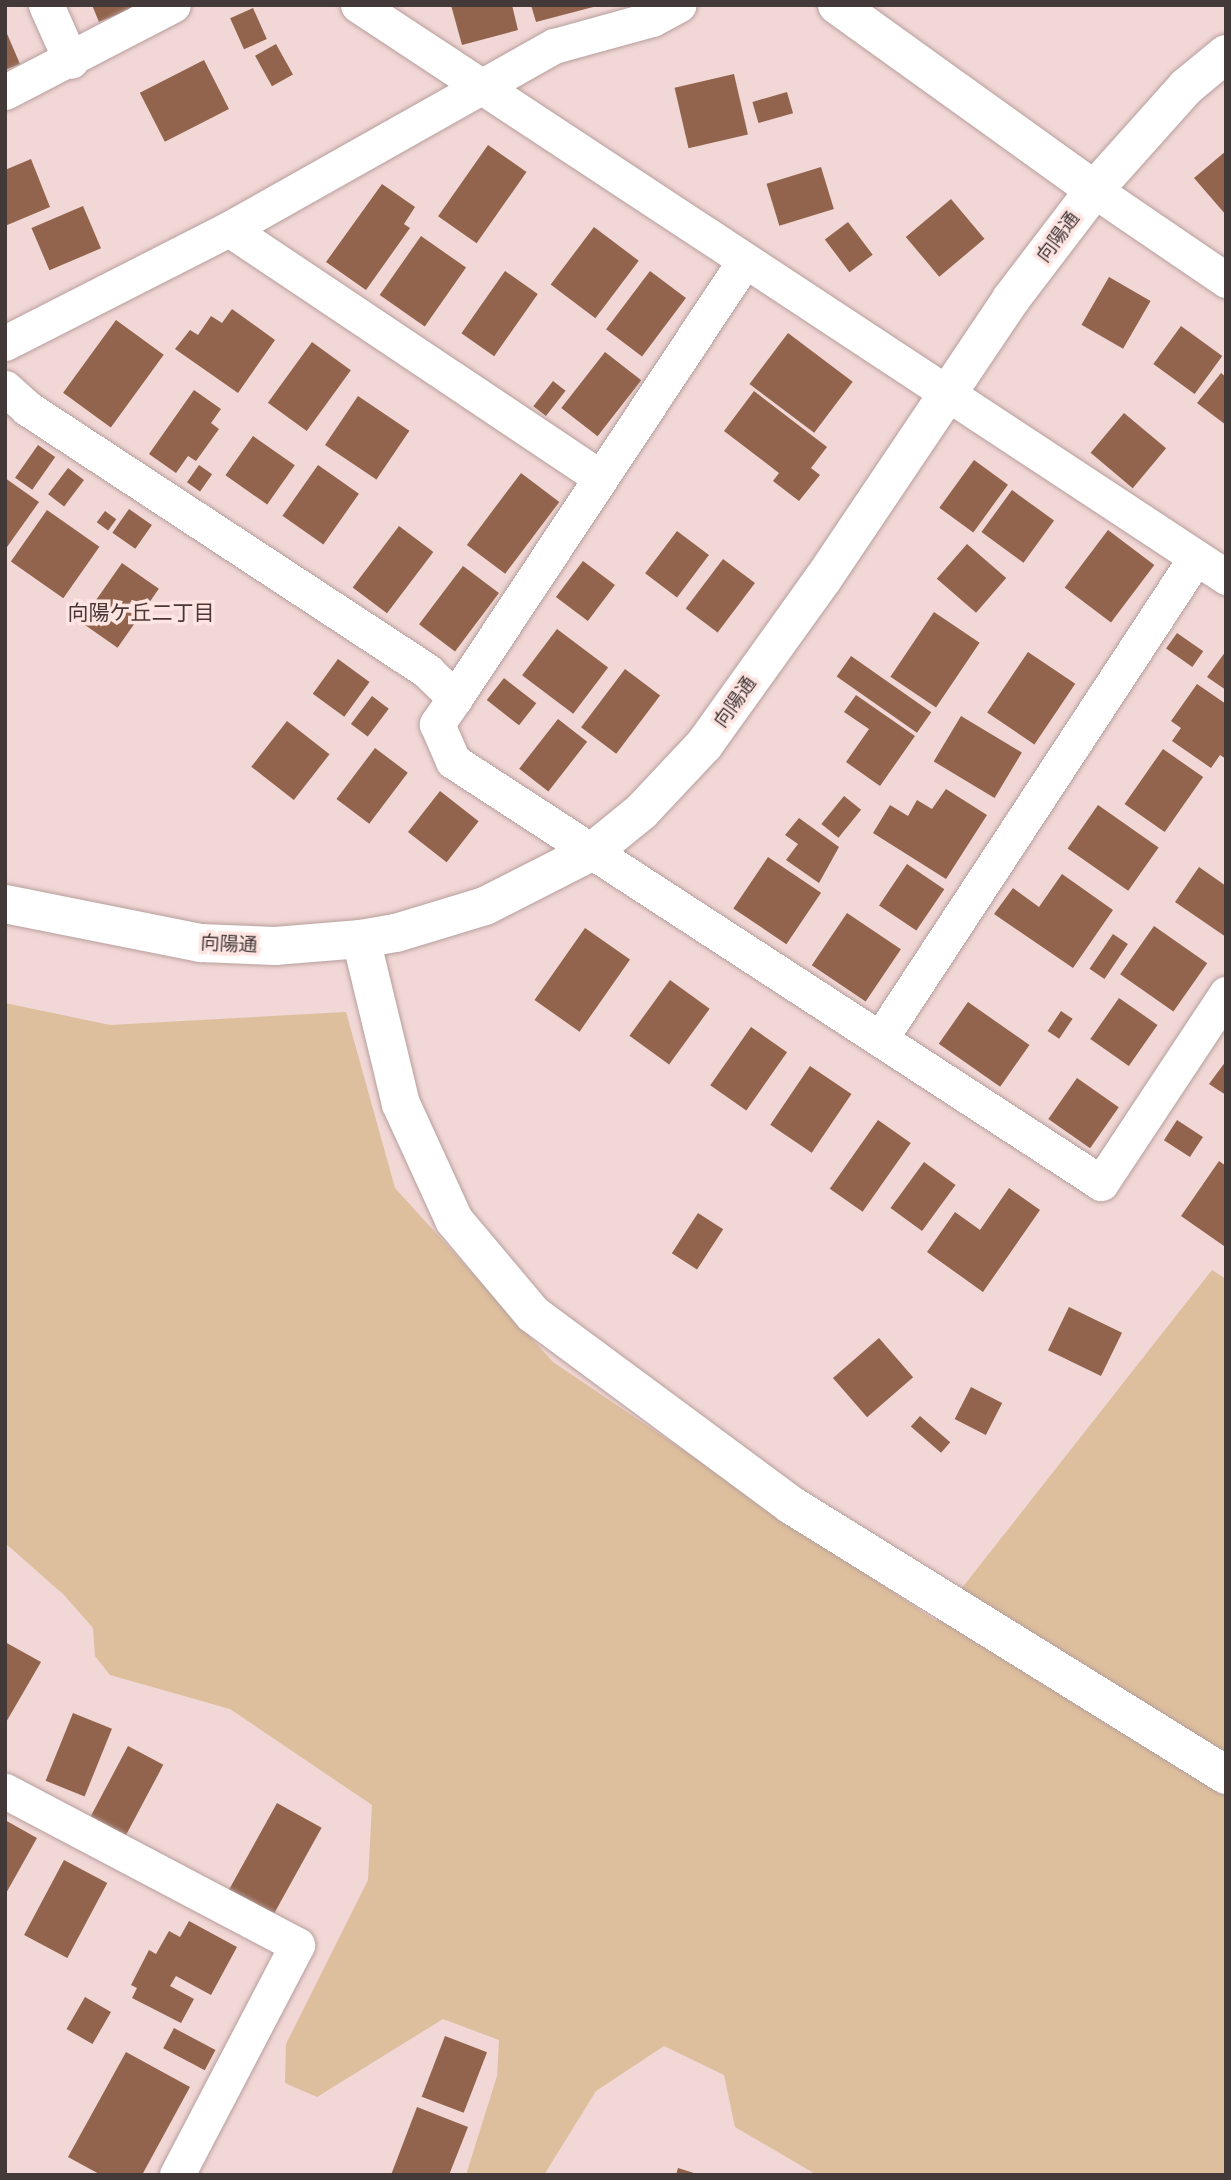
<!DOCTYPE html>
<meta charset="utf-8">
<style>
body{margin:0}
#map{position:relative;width:1231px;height:2180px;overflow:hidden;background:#f1d7d5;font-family:Figtree,"Noto Sans JP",sans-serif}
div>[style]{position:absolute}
.green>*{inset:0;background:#ddbf9d}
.building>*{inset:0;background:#92644d;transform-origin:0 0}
.roads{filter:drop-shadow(0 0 2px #b69e9c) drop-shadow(0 0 2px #b69e9c)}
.minor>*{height:35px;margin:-17.5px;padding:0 17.5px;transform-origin:17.5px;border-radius:17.5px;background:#fff}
.tertiary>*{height:38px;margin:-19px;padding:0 19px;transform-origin:19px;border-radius:19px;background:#fff}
span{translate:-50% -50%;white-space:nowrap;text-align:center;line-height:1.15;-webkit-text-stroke:7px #fee5e2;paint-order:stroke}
.street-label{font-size:19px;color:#433938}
.neighbourhood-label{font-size:21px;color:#4a3634}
.frame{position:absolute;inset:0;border:7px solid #433938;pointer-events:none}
</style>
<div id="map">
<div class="green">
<i style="clip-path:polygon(5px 1003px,110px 1025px,346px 1012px,395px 1188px,553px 1362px,936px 1621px,1212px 1270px,1226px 1279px,1226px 2175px,817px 2175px,735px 2127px,724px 2075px,664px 2046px,596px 2091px,544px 2175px,466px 2175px,497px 2076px,499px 2040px,443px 2019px,317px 2097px,285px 2083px,286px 2044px,368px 1880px,372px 1805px,230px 1709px,110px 1675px,95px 1656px,93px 1628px,64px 1595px,5px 1543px)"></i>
</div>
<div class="building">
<i style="clip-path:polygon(92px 5px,140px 5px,99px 22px)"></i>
<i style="clip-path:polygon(451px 5px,512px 5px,518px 30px,462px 45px)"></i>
<i style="clip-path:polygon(531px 5px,597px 5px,597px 6px,536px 22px)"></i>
<i style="left:253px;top:8px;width:34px;height:25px;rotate:66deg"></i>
<i style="clip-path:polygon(5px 29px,20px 64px,5px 70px)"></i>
<i style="left:276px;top:44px;width:35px;height:24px;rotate:61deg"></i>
<i style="left:204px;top:60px;width:55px;height:72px;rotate:63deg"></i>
<i style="left:734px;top:74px;width:62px;height:61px;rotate:77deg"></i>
<i style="left:787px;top:92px;width:22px;height:36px;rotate:74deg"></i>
<i style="left:488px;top:145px;width:47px;height:87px;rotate:35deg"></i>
<i style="clip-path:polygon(1226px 151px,1226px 215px,1194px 178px)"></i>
<i style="clip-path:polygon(31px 159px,50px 207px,5px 226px,5px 170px)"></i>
<i style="left:821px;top:167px;width:44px;height:57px;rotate:73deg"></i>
<i style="clip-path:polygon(382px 184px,415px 207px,404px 224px,410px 228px,366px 290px,326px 262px)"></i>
<i style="left:951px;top:199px;width:52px;height:59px;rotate:50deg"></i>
<i style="left:83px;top:206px;width:46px;height:56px;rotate:67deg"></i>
<i style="left:848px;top:222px;width:41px;height:29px;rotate:53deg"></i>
<i style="left:594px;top:227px;width:56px;height:72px;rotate:37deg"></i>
<i style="left:421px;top:236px;width:55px;height:72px;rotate:35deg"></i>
<i style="left:505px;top:271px;width:40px;height:76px;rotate:35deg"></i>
<i style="left:650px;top:271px;width:45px;height:73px;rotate:37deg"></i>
<i style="left:1109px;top:277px;width:48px;height:55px;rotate:30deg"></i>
<i style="clip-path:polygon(232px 309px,275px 340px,238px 393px,175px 349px,190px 330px,198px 335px,211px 316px,222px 323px)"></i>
<i style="left:116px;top:320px;width:59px;height:90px;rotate:36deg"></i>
<i style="left:1181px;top:326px;width:51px;height:47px;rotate:36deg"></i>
<i style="left:788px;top:333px;width:81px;height:64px;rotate:37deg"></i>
<i style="left:312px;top:342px;width:48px;height:75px;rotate:36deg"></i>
<i style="left:605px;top:352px;width:46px;height:71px;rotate:38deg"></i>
<i style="clip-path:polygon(1221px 373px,1226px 377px,1226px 425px,1197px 403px)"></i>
<i style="left:553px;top:381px;width:16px;height:32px;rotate:38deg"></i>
<i style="clip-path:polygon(194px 390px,221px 409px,211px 423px,219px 429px,196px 461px,188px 456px,176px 473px,149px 454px)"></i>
<i style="clip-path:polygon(754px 391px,827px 447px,811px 468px,820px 475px,799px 501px,773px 481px,779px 473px,724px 431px)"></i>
<i style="left:358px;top:396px;width:62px;height:59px;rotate:34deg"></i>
<i style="left:1124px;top:413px;width:55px;height:52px;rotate:40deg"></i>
<i style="left:253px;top:436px;width:51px;height:48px;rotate:35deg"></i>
<i style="left:38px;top:445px;width:21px;height:40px;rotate:35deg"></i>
<i style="left:974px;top:460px;width:42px;height:59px;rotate:36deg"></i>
<i style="left:199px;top:465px;width:16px;height:21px;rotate:35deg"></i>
<i style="left:318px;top:465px;width:50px;height:62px;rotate:35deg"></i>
<i style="left:68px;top:468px;width:20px;height:33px;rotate:37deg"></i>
<i style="left:521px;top:473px;width:48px;height:90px;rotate:37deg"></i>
<i style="clip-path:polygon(5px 478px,39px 502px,7px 547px,5px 545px)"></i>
<i style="left:1012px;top:490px;width:52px;height:52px;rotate:36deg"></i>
<i style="left:129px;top:509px;width:28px;height:29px;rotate:35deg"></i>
<i style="left:47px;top:510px;width:64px;height:63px;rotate:35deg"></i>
<i style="left:105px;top:511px;width:14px;height:14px;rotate:36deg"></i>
<i style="left:399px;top:526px;width:43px;height:77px;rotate:37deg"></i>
<i style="left:1108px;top:530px;width:58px;height:72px;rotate:37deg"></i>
<i style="left:677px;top:531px;width:40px;height:53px;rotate:37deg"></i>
<i style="left:967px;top:544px;width:52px;height:46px;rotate:41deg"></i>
<i style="left:723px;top:559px;width:40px;height:62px;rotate:37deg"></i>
<i style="left:583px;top:561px;width:40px;height:45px;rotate:37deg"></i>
<i style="left:122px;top:563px;width:45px;height:72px;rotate:35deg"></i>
<i style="left:463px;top:566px;width:45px;height:73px;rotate:37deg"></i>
<i style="left:934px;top:612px;width:55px;height:78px;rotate:34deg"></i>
<i style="left:557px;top:629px;width:64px;height:58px;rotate:37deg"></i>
<i style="left:1177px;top:633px;width:32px;height:19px;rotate:35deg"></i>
<i style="clip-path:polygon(1226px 651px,1226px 690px,1207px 677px)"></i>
<i style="left:1028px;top:652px;width:57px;height:73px;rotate:34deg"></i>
<i style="left:851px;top:656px;width:98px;height:25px;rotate:35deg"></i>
<i style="left:338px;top:659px;width:39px;height:43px;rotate:36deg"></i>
<i style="left:625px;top:669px;width:44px;height:73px;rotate:37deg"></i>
<i style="left:504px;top:678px;width:41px;height:28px;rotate:38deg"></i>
<i style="clip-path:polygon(1197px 684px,1226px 704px,1226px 759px,1220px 755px,1211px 768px,1172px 741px,1181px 728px,1171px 721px)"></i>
<i style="clip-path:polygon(856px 695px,915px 736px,880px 786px,846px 762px,869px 729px,844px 712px)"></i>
<i style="left:372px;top:696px;width:21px;height:35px;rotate:37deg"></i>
<i style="left:961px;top:716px;width:71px;height:53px;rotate:31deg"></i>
<i style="left:558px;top:719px;width:37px;height:63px;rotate:38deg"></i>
<i style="left:287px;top:721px;width:54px;height:58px;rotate:38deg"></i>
<i style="left:375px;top:748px;width:41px;height:64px;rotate:37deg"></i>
<i style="left:1163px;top:749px;width:49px;height:67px;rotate:35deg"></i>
<i style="clip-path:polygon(946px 789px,987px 815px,946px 879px,873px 833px,890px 805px,908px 816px,917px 800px,932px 809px)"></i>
<i style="left:440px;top:791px;width:49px;height:52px;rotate:38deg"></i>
<i style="left:844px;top:796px;width:22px;height:36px;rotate:39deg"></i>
<i style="left:1098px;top:805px;width:74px;height:53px;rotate:35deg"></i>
<i style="clip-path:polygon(799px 818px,839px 847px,819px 883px,786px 860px,798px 844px,785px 835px)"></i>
<i style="left:768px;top:857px;width:64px;height:62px;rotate:34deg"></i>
<i style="left:907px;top:864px;width:45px;height:50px;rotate:34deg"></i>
<i style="clip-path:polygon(1199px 867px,1226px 886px,1226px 937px,1175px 902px)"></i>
<i style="clip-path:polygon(1062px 874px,1113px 910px,1073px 968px,994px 914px,1013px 888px,1039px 907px)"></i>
<i style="left:847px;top:913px;width:65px;height:63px;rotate:34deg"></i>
<i style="left:1154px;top:926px;width:65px;height:59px;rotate:35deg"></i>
<i style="left:585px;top:928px;width:55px;height:88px;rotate:35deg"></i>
<i style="left:1113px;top:934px;width:18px;height:42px;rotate:34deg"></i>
<i style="left:670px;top:980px;width:49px;height:69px;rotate:36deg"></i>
<i style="left:1119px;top:998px;width:47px;height:50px;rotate:35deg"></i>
<i style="left:968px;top:1002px;width:75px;height:51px;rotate:35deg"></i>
<i style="left:1061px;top:1011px;width:14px;height:24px;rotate:34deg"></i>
<i style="left:751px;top:1027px;width:44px;height:71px;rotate:35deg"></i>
<i style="clip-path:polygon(1226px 1061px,1226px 1095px,1209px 1084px)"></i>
<i style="left:810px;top:1066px;width:50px;height:71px;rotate:34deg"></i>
<i style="left:1077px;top:1078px;width:51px;height:50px;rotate:35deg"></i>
<i style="left:878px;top:1120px;width:40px;height:84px;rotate:35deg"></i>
<i style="left:1177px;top:1120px;width:31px;height:24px;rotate:33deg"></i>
<i style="clip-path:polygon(1219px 1161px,1226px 1166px,1224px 1246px,1181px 1216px)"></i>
<i style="left:924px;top:1162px;width:39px;height:57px;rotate:36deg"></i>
<i style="clip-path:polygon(1009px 1188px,1040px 1210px,983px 1292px,927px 1252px,955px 1212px,980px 1230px)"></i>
<i style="left:698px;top:1213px;width:30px;height:48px;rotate:33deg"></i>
<i style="left:1069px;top:1307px;width:59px;height:48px;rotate:26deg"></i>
<i style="left:879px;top:1338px;width:52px;height:61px;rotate:49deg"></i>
<i style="left:971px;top:1387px;width:35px;height:36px;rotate:27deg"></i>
<i style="left:920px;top:1416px;width:40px;height:14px;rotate:41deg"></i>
<i style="clip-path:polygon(5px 1642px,41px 1662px,5px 1724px)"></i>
<i style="left:73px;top:1713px;width:42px;height:73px;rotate:22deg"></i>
<i style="left:128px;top:1746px;width:40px;height:80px;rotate:28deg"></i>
<i style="left:277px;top:1803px;width:51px;height:100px;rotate:29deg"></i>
<i style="clip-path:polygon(5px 1820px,37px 1838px,5px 1895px)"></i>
<i style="left:64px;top:1860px;width:49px;height:85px;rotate:28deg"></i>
<i style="clip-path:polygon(189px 1921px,237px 1947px,211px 1995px,176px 1976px,170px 1986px,194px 1999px,181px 2023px,132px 1998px,137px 1988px,131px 1985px,149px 1950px,156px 1954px,169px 1931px,180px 1937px)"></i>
<i style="left:85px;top:1997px;width:30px;height:37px;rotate:30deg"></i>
<i style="left:174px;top:2028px;width:47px;height:23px;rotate:28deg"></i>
<i style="left:445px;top:2036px;width:45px;height:65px;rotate:21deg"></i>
<i style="clip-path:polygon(126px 2052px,190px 2087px,142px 2175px,101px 2175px,68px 2157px)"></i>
<i style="clip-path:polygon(417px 2107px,468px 2127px,449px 2175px,391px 2175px)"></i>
<i style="clip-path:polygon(678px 2168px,697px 2174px,697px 2175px,676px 2175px)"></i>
</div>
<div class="roads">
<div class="minor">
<i style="left:46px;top:5px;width:61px;rotate:65.9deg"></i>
<i style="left:358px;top:5px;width:1040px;rotate:33.38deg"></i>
<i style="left:5px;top:92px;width:189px;rotate:-27.4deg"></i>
<i style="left:1094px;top:190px;width:160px;rotate:34.3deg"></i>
<i style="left:229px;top:229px;width:446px;rotate:33.8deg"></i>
<i style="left:5px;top:343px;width:251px;rotate:-27deg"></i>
<i style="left:229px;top:229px;width:373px;rotate:-29.4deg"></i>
<i style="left:554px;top:46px;width:102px;rotate:-15.4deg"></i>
<i style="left:652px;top:19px;width:30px;rotate:-28deg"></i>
<i style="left:5px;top:388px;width:30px;rotate:42deg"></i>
<i style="left:27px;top:408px;width:479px;rotate:33.3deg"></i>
<i style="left:427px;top:671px;width:39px;rotate:44deg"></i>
<i style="left:455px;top:698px;width:32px;rotate:125deg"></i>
<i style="left:437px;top:724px;width:40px;rotate:66.6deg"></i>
<i style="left:453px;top:761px;width:773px;rotate:33.07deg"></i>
<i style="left:1101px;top:1183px;width:227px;rotate:-56.5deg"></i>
<i style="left:455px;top:698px;width:525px;rotate:-56.49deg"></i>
<i style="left:880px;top:1039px;width:576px;rotate:-56.75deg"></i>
<i style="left:5px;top:1791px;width:330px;rotate:27.8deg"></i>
<i style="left:297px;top:1945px;width:259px;rotate:117.6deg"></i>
</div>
<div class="tertiary">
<i style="left:837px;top:5px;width:317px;rotate:35.7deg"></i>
<i style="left:5px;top:904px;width:200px;rotate:11.3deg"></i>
<i style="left:201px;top:943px;width:74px;rotate:2.3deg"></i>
<i style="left:275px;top:946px;width:86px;rotate:-4.7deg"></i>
<i style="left:361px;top:939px;width:36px;rotate:-10deg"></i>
<i style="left:396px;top:933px;width:93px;rotate:-16.9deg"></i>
<i style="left:485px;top:906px;width:121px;rotate:-27deg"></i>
<i style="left:593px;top:851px;width:63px;rotate:-39.2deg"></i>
<i style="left:642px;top:811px;width:91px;rotate:-46.8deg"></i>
<i style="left:704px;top:745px;width:204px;rotate:-54.4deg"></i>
<i style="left:823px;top:579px;width:337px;rotate:-56.1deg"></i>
<i style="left:1011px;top:299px;width:137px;rotate:-52.7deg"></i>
<i style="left:1094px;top:190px;width:138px;rotate:-48.2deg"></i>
<i style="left:1186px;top:87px;width:52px;rotate:-39.5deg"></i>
<i style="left:361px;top:939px;width:170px;rotate:76.4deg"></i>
<i style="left:401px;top:1104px;width:128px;rotate:65.4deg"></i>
<i style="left:454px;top:1220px;width:123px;rotate:50deg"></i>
<i style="left:533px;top:1314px;width:321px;rotate:36.5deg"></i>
<i style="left:791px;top:1505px;width:512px;rotate:31.83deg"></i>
</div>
</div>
<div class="street-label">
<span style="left:1058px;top:237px;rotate:-53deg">向陽通</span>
<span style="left:735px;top:702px;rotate:-54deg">向陽通</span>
<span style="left:229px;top:944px;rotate:3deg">向陽通</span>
</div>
<div class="neighbourhood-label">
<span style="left:141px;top:613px">向陽ケ丘二丁目</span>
</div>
<div class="frame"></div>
</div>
